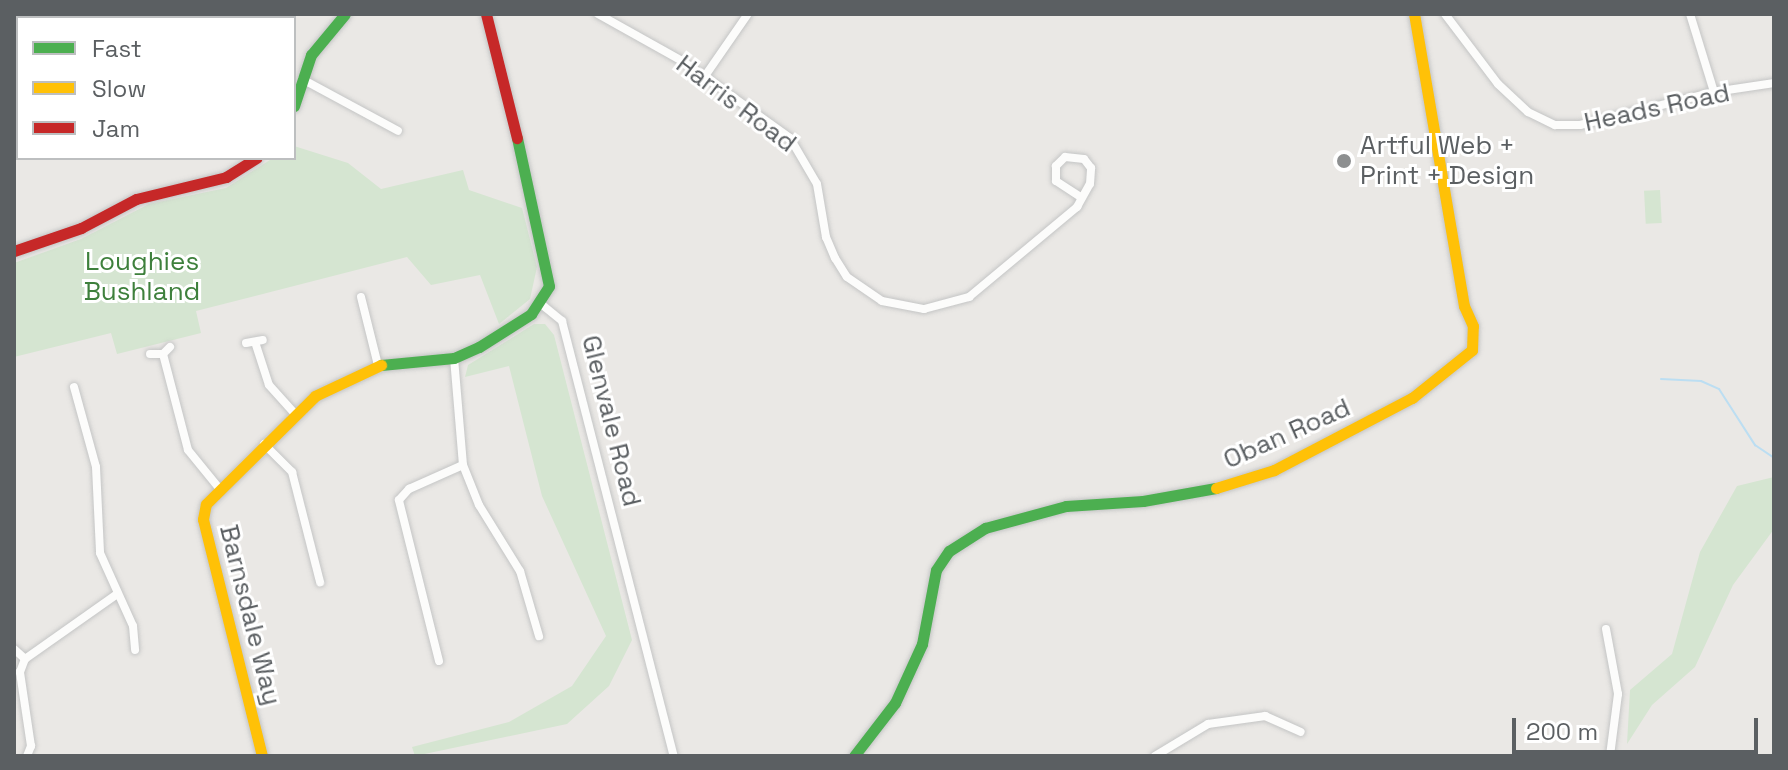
<!DOCTYPE html>
<style>
body{margin:0}
#map{position:relative;width:1788px;height:770px;overflow:hidden;background:#eae8e5;font-family:"Space Grotesk",sans-serif}
div>[style]{position:absolute}
.green>*{inset:0;background:#d5e5d1;transform-origin:0 0}
.stream>*{height:2px;margin:-1px;padding:0 1px;transform-origin:1px;border-radius:1px;background:#bcdef2}
.roads{filter:drop-shadow(0 0 2px #c4c5c5) drop-shadow(0 0 2px #c4c5c5)}
.street>*{height:8px;margin:-4px;padding:0 4px;transform-origin:4px;border-radius:4px;background:#fcfcfb}
.fast>*{height:11px;margin:-5.5px;padding:0 5.5px;transform-origin:5.5px;border-radius:5.5px;background:#4caf50}
.slow>*{height:11px;margin:-5.5px;padding:0 5.5px;transform-origin:5.5px;border-radius:5.5px;background:#ffc107}
.jam>*{height:11px;margin:-5.5px;padding:0 5.5px;transform-origin:5.5px;border-radius:5.5px;background:#c62828}
.dots>*{width:22px;height:22px;translate:-50% -50%;box-sizing:border-box;border:4px solid #fff;border-radius:50%}
span{translate:-50% -50%;white-space:nowrap;text-align:center;line-height:1.15;-webkit-text-stroke:6px #fff;paint-order:stroke}
.street-label{font-size:26px;color:#5b5f62}
.poi-label{font-size:26px;color:#5b5f62}
.left{translate:0 -50%;text-align:left}
.park-label{font-size:26px;color:#3e803c}
.frame{position:absolute;inset:0;border:16px solid #5b5f62;pointer-events:none}
.legend{position:absolute;left:16px;top:16px;width:280px;height:144px;box-sizing:border-box;background:#fff;border:2px solid #bdbfc0;margin:0;padding:10px 14px;list-style:none;font-size:24px;color:#5b5f62}
.legend li{display:flex;align-items:center;gap:16px;height:40px}
.legend b{width:40px;border:2px solid #bdbfc0}
.scale{position:absolute;left:1512px;top:718px;width:246px;height:36px;box-sizing:border-box;border:4px solid #5b5f62;border-top:0;padding-left:10px;font-size:24px;line-height:28px;white-space:nowrap;color:#5b5f62;-webkit-text-stroke:6px #fff;paint-order:stroke}
</style>
<div id="map">
<div class="green">
<i style="clip-path:polygon(294px 146px,348px 163px,381px 189px,463px 170px,469px 190px,522px 208px,537px 267px,530px 299px,499px 324px,480px 275px,431px 285px,407px 257px,196px 311px,201px 333px,117px 354px,111px 333px,14px 357px,14px 263px,81px 239px,149px 204px,226px 188px,273px 158px,294px 158px)"></i>
<i style="left:1660px;top:190px;width:33px;height:16px;rotate:87deg"></i>
<i style="clip-path:polygon(534px 324px,545px 324px,554px 335px,632px 640px,609px 686px,567px 724px,415px 756px,412px 747px,509px 722px,572px 686px,606px 636px,542px 496px,509px 366px,465px 377px,468px 365px)"></i>
<i style="clip-path:polygon(1774px 477px,1774px 529px,1733px 585px,1695px 667px,1652px 705px,1627px 744px,1630px 690px,1672px 654px,1700px 552px,1737px 486px)"></i>
</div>
<div class="stream">
<i style="left:1661px;top:379px;width:40px;rotate:2.9deg"></i>
<i style="left:1701px;top:381px;width:20px;rotate:24deg"></i>
<i style="left:1719px;top:389px;width:67px;rotate:57.3deg"></i>
<i style="left:1755px;top:445px;width:23px;rotate:34deg"></i>
</div>
<div class="roads">
<div class="street">
<i style="left:36px;top:14px;width:4px;rotate:63deg"></i>
<i style="left:160px;top:14px;width:4px;rotate:63deg"></i>
<i style="left:598px;top:14px;width:98px;rotate:29.2deg"></i>
<i style="left:684px;top:62px;width:130px;rotate:35.6deg"></i>
<i style="left:790px;top:138px;width:53px;rotate:59.6deg"></i>
<i style="left:817px;top:184px;width:54px;rotate:80.4deg"></i>
<i style="left:826px;top:237px;width:23px;rotate:67deg"></i>
<i style="left:835px;top:258px;width:22px;rotate:58deg"></i>
<i style="left:847px;top:277px;width:42px;rotate:34.4deg"></i>
<i style="left:882px;top:301px;width:43px;rotate:10.8deg"></i>
<i style="left:924px;top:309px;width:47px;rotate:-14.9deg"></i>
<i style="left:969px;top:297px;width:141px;rotate:-39.8deg"></i>
<i style="left:1077px;top:207px;width:26px;rotate:-61deg"></i>
<i style="left:1090px;top:184px;width:16px;rotate:-86deg"></i>
<i style="left:1091px;top:168px;width:11px;rotate:-128deg"></i>
<i style="left:1084px;top:159px;width:19px;rotate:-174deg"></i>
<i style="left:1065px;top:157px;width:13px;rotate:135deg"></i>
<i style="left:1056px;top:166px;width:15px;rotate:90deg"></i>
<i style="left:1056px;top:181px;width:30px;rotate:33deg"></i>
<i style="left:1445px;top:14px;width:88px;rotate:52.9deg"></i>
<i style="left:1498px;top:84px;width:41px;rotate:43deg"></i>
<i style="left:1528px;top:112px;width:30px;rotate:26deg"></i>
<i style="left:1555px;top:125px;width:25px"></i>
<i style="left:1580px;top:125px;width:138px;rotate:-13.8deg"></i>
<i style="left:1714px;top:92px;width:61px;rotate:-8.5deg"></i>
<i style="left:1690px;top:14px;width:82px;rotate:72.9deg"></i>
<i style="left:14px;top:15px;width:2px;rotate:-27deg"></i>
<i style="left:705px;top:76px;width:75px;rotate:-55.3deg"></i>
<i style="left:302px;top:79px;width:109px;rotate:28.4deg"></i>
<i style="left:361px;top:297px;width:70px;rotate:76deg"></i>
<i style="left:541px;top:304px;width:27px;rotate:39deg"></i>
<i style="left:562px;top:321px;width:449px;rotate:75.6deg"></i>
<i style="left:246px;top:343px;width:17px;rotate:-10deg"></i>
<i style="left:256px;top:345px;width:42px;rotate:72deg"></i>
<i style="left:269px;top:385px;width:39px;rotate:48deg"></i>
<i style="left:150px;top:354px;width:13px"></i>
<i style="left:163px;top:354px;width:10px;rotate:-45deg"></i>
<i style="left:163px;top:354px;width:99px;rotate:75.4deg"></i>
<i style="left:188px;top:450px;width:49px;rotate:50.8deg"></i>
<i style="left:454px;top:358px;width:107px;rotate:85.2deg"></i>
<i style="left:463px;top:465px;width:43px;rotate:68.2deg"></i>
<i style="left:479px;top:505px;width:78px;rotate:58.2deg"></i>
<i style="left:520px;top:571px;width:68px;rotate:73.7deg"></i>
<i style="left:74px;top:387px;width:83px;rotate:74.6deg"></i>
<i style="left:96px;top:467px;width:86px;rotate:87.3deg"></i>
<i style="left:100px;top:553px;width:80px;rotate:65.7deg"></i>
<i style="left:133px;top:626px;width:24px;rotate:85deg"></i>
<i style="left:264px;top:444px;width:40px;rotate:45deg"></i>
<i style="left:292px;top:472px;width:114px;rotate:75.7deg"></i>
<i style="left:1606px;top:629px;width:66px;rotate:79.5deg"></i>
<i style="left:1618px;top:694px;width:63px;rotate:97.4deg"></i>
<i style="left:14px;top:649px;width:15px;rotate:42deg"></i>
<i style="left:439px;top:661px;width:166px;rotate:-104deg"></i>
<i style="left:399px;top:500px;width:15px;rotate:-48deg"></i>
<i style="left:409px;top:489px;width:59px;rotate:-24deg"></i>
<i style="left:27px;top:756px;width:11px;rotate:-68deg"></i>
<i style="left:31px;top:746px;width:75px;rotate:-98.5deg"></i>
<i style="left:20px;top:672px;width:14px;rotate:-69deg"></i>
<i style="left:25px;top:659px;width:113px;rotate:-35.2deg"></i>
<i style="left:1155px;top:756px;width:62px;rotate:-31.1deg"></i>
<i style="left:1208px;top:724px;width:58px;rotate:-8deg"></i>
<i style="left:1265px;top:716px;width:39px;rotate:24deg"></i>
</div>
<div class="fast">
<i style="left:294px;top:106px;width:54px;rotate:-71.6deg"></i>
<i style="left:311px;top:55px;width:53px;rotate:-50.3deg"></i>
<i style="left:381px;top:365px;width:73px;rotate:-5.5deg"></i>
<i style="left:454px;top:358px;width:27px;rotate:-24deg"></i>
<i style="left:479px;top:347px;width:62px;rotate:-32.4deg"></i>
<i style="left:531px;top:314px;width:33px;rotate:-57deg"></i>
<i style="left:549px;top:286px;width:151px;rotate:-102.2deg"></i>
<i style="left:854px;top:756px;width:67px;rotate:-52.3deg"></i>
<i style="left:895px;top:703px;width:65px;rotate:-65.4deg"></i>
<i style="left:922px;top:644px;width:75px;rotate:-79.3deg"></i>
<i style="left:936px;top:570px;width:23px;rotate:-56deg"></i>
<i style="left:949px;top:551px;width:43px;rotate:-32.6deg"></i>
<i style="left:985px;top:528px;width:84px;rotate:-15.2deg"></i>
<i style="left:1066px;top:506px;width:77px;rotate:-3.7deg"></i>
<i style="left:1143px;top:501px;width:74px;rotate:-10.1deg"></i>
</div>
<div class="slow">
<i style="left:1216px;top:488px;width:61px;rotate:-17.2deg"></i>
<i style="left:1274px;top:470px;width:156px;rotate:-27.6deg"></i>
<i style="left:1412px;top:398px;width:77px;rotate:-38.7deg"></i>
<i style="left:1472px;top:350px;width:24px;rotate:-88deg"></i>
<i style="left:1473px;top:326px;width:22px;rotate:-114deg"></i>
<i style="left:1464px;top:306px;width:296px;rotate:-99.7deg"></i>
<i style="left:262px;top:756px;width:244px;rotate:-104deg"></i>
<i style="left:203px;top:519px;width:15px;rotate:-79deg"></i>
<i style="left:206px;top:504px;width:153px;rotate:-44.7deg"></i>
<i style="left:315px;top:396px;width:73px;rotate:-25.2deg"></i>
</div>
<div class="jam">
<i style="left:486px;top:14px;width:128px;rotate:76deg"></i>
<i style="left:14px;top:251px;width:71px;rotate:-18.9deg"></i>
<i style="left:81px;top:228px;width:62px;rotate:-27.8deg"></i>
<i style="left:136px;top:199px;width:93px;rotate:-13.7deg"></i>
<i style="left:226px;top:177px;width:36px;rotate:-32deg"></i>
</div>
</div>
<div class="dots">
<i style="left:1344px;top:161px;background:#8d8f90"></i>
</div>
<div class="street-label">
<span style="left:736px;top:104px;rotate:37deg">Harris Road</span>
<span style="left:1657px;top:108px;rotate:-12deg">Heads Road</span>
<span style="left:611px;top:421px;rotate:76deg">Glenvale Road</span>
<span style="left:1287px;top:434px;rotate:-24deg">Oban Road</span>
<span style="left:250px;top:615px;rotate:76deg">Barnsdale Way</span>
</div>
<div class="poi-label">
<span class="left" style="left:1360px;top:161px">Artful Web +<br>Print + Design</span>
</div>
<div class="park-label">
<span style="left:142px;top:277px">Loughies<br>Bushland</span>
</div>
<div class="frame"></div>
<ul class="legend">
<li><b style="height:10px;background:#4caf50"></b>Fast</li>
<li><b style="height:10px;background:#ffc107"></b>Slow</li>
<li><b style="height:10px;background:#c62828"></b>Jam</li>
</ul>
<div class="scale">200 m</div>
</div>
